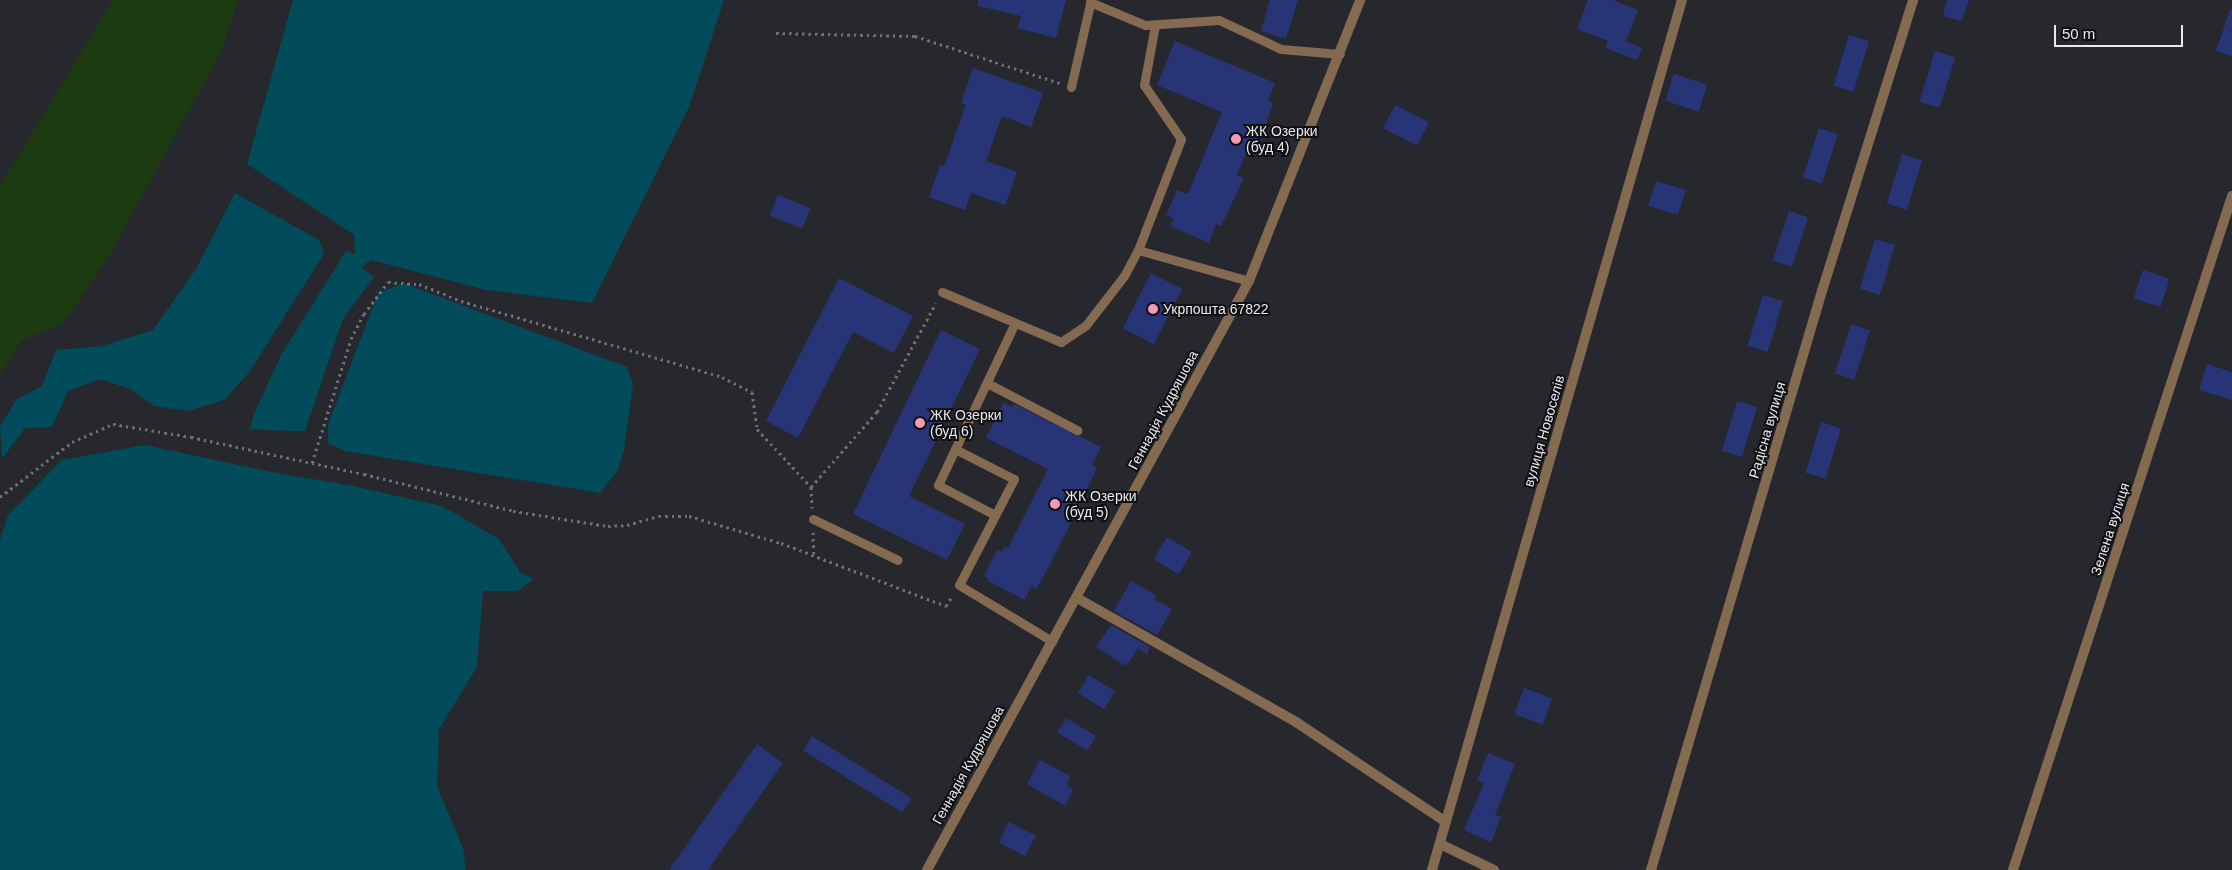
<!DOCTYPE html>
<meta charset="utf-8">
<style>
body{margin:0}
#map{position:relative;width:2232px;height:870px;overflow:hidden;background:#26282d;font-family:Helvetica,sans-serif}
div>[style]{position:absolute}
.green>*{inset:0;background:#1d3b11}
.water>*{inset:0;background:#014b5a}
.building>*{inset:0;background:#273576;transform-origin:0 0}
.path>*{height:3px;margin-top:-1.5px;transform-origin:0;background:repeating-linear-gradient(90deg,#6e7075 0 2.5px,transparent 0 6.5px)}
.service>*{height:9px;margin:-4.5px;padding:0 4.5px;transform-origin:4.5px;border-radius:4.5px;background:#836a50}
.minor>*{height:10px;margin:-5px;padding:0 5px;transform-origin:5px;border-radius:5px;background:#836a50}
.dots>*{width:14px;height:14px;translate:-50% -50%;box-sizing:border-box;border:2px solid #101013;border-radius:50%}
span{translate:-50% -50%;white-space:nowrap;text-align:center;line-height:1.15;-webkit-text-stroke:4px #101013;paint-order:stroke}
.poi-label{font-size:14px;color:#e8eaed}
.left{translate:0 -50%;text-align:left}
.street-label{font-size:14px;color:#e8eaed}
.scale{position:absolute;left:2054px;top:25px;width:129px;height:22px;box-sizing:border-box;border:2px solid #e8eaed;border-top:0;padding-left:6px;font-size:15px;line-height:18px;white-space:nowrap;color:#e8eaed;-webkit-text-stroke:4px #101013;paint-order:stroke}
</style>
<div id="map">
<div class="green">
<i style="clip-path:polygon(113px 0,238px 0,221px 52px,112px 251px,64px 323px,22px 340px,0 375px,0 186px)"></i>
</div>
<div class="water">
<i style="clip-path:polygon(293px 0,724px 0,689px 107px,592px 303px,486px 290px,371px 260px,362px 267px,374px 277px,343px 319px,305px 431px,287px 431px,250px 429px,254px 414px,281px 355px,346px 251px,355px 255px,354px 235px,247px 164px)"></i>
<i style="clip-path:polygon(235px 193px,319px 240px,324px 254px,248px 374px,224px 400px,188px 411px,154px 406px,130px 389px,100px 379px,68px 391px,52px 427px,25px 428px,2px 459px,0 426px,17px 399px,42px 386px,56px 350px,102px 346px,153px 330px,196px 269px)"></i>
<i style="clip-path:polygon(403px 283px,627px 367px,633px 384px,624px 450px,618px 470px,600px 493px,345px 451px,328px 443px,328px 425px,378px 293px)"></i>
<i style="clip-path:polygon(145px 445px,271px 472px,348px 485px,442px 506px,499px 539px,521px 573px,534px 579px,518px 591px,483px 591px,477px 667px,439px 729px,437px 786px,463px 848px,466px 870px,0 870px,0 540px,8px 515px,62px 460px)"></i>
</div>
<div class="building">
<i style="clip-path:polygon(978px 0,1066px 0,1056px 38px,1018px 28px,1021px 16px,978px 6px)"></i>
<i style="clip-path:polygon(1270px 0,1298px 0,1286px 39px,1261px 31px)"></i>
<i style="clip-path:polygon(1588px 0,1613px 0,1638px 10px,1626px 41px,1642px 48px,1637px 60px,1605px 48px,1608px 41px,1577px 29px)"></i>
<i style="clip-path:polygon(1947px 0,1969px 0,1962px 21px,1943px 16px)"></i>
<i style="clip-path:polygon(2230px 10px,2232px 10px,2232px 56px,2216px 51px)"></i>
<i style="left:1849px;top:35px;width:21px;height:53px;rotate:17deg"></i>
<i style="clip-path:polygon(1175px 41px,1275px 83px,1268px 101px,1273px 103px,1264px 130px,1255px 151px,1248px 148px,1237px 175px,1244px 178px,1221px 226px,1216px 224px,1209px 243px,1170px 226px,1174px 218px,1166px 215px,1177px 190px,1188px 194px,1222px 112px,1157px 85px)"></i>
<i style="left:1935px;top:51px;width:21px;height:53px;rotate:17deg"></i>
<i style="clip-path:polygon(973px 68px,1043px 93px,1031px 127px,1002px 116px,986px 161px,1017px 172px,1005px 205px,971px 193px,965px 210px,929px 197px,940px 165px,944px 166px,966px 105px,961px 103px)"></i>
<i style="left:1674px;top:74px;width:35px;height:28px;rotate:18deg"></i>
<i style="left:1395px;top:105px;width:38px;height:26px;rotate:27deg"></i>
<i style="left:1819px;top:128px;width:20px;height:52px;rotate:18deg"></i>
<i style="left:1902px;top:154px;width:21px;height:52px;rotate:17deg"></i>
<i style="left:1656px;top:181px;width:31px;height:26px;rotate:17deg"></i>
<i style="left:778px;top:195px;width:35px;height:22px;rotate:22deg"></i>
<i style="left:1789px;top:211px;width:20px;height:52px;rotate:18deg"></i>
<i style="left:1875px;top:239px;width:21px;height:52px;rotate:17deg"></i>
<i style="left:2143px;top:270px;width:28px;height:30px;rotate:18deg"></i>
<i style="left:1151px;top:273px;width:35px;height:62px;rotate:27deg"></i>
<i style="clip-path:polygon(839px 278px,913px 316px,894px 353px,853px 332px,798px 438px,766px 421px)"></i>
<i style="left:1763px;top:295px;width:21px;height:53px;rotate:17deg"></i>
<i style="left:1851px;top:324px;width:20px;height:52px;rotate:18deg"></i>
<i style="clip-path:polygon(941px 330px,980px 349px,909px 496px,965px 524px,947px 560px,853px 514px)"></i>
<i style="clip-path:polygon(2207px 364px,2232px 372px,2232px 400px,2199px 390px)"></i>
<i style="left:1737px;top:401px;width:21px;height:52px;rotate:17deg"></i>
<i style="clip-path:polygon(1003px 403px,1013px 407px,1014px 404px,1101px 447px,1092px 465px,1097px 468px,1074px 517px,1037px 589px,1031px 586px,1025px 600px,988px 581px,989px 579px,984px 576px,997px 550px,1002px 552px,1005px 546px,1008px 548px,1048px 469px,986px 438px)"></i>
<i style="left:1821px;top:422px;width:21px;height:53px;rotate:17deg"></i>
<i style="left:1167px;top:537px;width:29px;height:26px;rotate:31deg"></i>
<i style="clip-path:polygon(1131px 581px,1156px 595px,1154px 599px,1172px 609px,1157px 635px,1114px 611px)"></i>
<i style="clip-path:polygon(1111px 625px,1150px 647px,1147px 654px,1138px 648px,1126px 666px,1096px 647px)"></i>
<i style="left:1089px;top:675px;width:31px;height:21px;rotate:32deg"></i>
<i style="left:1524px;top:688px;width:30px;height:28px;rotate:20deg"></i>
<i style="left:1066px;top:718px;width:35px;height:17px;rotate:31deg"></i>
<i style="left:812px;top:736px;width:117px;height:17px;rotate:32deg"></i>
<i style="clip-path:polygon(757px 744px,783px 763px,708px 870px,669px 870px)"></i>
<i style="clip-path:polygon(1488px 753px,1515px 764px,1495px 815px,1501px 817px,1491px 842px,1464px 830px,1484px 783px,1477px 780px)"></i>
<i style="clip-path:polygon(1040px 760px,1070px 776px,1067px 786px,1073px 790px,1065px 806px,1027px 784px)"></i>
<i style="left:1009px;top:822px;width:30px;height:23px;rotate:27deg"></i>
</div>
<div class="path">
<i style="left:776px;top:33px;width:139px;rotate:1.2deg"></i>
<i style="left:915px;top:36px;width:152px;rotate:18deg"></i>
<i style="left:312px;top:463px;width:130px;rotate:-72.5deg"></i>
<i style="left:351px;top:339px;width:28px;rotate:-63deg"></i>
<i style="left:364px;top:314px;width:40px;rotate:-53deg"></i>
<i style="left:388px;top:282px;width:31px;rotate:4deg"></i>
<i style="left:419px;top:284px;width:45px;rotate:22deg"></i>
<i style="left:461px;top:301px;width:272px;rotate:16.2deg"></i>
<i style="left:722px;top:377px;width:34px;rotate:27deg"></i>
<i style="left:752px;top:392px;width:37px;rotate:82deg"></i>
<i style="left:757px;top:429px;width:79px;rotate:47deg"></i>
<i style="left:811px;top:487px;width:21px;rotate:87deg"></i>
<i style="left:811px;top:487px;width:100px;rotate:-48.7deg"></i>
<i style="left:877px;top:412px;width:124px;rotate:-61.6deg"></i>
<i style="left:0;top:497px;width:91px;rotate:-37.4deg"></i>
<i style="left:72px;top:442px;width:45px;rotate:-23.7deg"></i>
<i style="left:113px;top:424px;width:79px;rotate:9.5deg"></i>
<i style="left:191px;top:437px;width:177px;rotate:12.1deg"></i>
<i style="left:364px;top:474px;width:154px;rotate:13.9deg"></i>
<i style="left:513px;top:511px;width:96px;rotate:9deg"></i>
<i style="left:608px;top:526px;width:19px;rotate:-3deg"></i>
<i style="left:627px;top:525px;width:33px;rotate:-16deg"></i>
<i style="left:659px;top:516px;width:30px"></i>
<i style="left:689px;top:516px;width:96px;rotate:16.4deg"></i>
<i style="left:781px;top:543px;width:177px;rotate:20.9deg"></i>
<i style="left:946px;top:606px;width:13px;rotate:-58deg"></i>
<i style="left:813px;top:532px;width:23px;rotate:88deg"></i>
</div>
<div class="service">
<i style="left:1090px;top:2px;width:60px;rotate:22.7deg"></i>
<i style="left:1145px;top:25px;width:74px;rotate:-3.9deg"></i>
<i style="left:1219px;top:20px;width:68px;rotate:25.1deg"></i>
<i style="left:1281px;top:49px;width:59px;rotate:4.8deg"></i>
<i style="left:1071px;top:87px;width:89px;rotate:-77.1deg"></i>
<i style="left:1138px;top:250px;width:119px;rotate:-68.8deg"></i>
<i style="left:1181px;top:139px;width:65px;rotate:-124.4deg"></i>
<i style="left:1144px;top:85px;width:61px;rotate:-79.6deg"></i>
<i style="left:942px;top:292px;width:129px;rotate:22.8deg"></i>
<i style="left:1061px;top:342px;width:30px;rotate:-34deg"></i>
<i style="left:1086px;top:325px;width:62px;rotate:-52.2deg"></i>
<i style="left:1124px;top:276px;width:30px;rotate:-62deg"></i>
<i style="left:1138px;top:250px;width:115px;rotate:15.6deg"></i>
<i style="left:987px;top:383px;width:102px;rotate:27.6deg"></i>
<i style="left:955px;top:449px;width:66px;rotate:27deg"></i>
<i style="left:1014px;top:479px;width:119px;rotate:117.4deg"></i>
<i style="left:959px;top:585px;width:109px;rotate:31.1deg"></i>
<i style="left:995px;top:515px;width:64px;rotate:-152.2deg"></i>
<i style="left:938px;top:485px;width:179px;rotate:-64.6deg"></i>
<i style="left:813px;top:519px;width:94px;rotate:25.8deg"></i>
</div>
<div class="minor">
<i style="left:1077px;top:598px;width:252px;rotate:29.5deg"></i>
<i style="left:1296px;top:722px;width:180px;rotate:33.7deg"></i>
<i style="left:1440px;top:844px;width:60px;rotate:25.7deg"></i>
<i style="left:927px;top:870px;width:671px;rotate:-61.34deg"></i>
<i style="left:1249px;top:281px;width:302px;rotate:-68.4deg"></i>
<i style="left:1432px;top:870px;width:905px;rotate:-73.97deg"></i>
<i style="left:1651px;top:870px;width:604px;rotate:-73.55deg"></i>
<i style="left:1822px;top:291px;width:305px;rotate:-72.6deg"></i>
<i style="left:2013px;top:870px;width:709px;rotate:-72deg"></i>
</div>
<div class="dots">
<i style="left:1236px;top:139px;background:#f19ab4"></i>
<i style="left:1153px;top:309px;background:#f19ab4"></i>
<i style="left:920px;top:423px;background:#f19ab4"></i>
<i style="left:1055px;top:504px;background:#f19ab4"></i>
</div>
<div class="poi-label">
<span class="left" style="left:1246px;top:139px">ЖК Озерки<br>(буд 4)</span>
<span class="left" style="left:1163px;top:309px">Укрпошта 67822</span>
<span class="left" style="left:930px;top:423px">ЖК Озерки<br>(буд 6)</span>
<span class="left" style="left:1065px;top:504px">ЖК Озерки<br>(буд 5)</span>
</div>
<div class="street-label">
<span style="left:1163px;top:410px;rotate:-62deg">Геннадія Кудряшова</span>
<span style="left:1767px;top:430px;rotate:-74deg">Радісна вулиця</span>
<span style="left:1544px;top:431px;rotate:-74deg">вулиця Новоселів</span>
<span style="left:2110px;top:529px;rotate:-72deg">Зелена вулиця</span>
<span style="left:968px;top:765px;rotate:-61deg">Геннадія Кудряшова</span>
</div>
<div class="scale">50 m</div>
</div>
